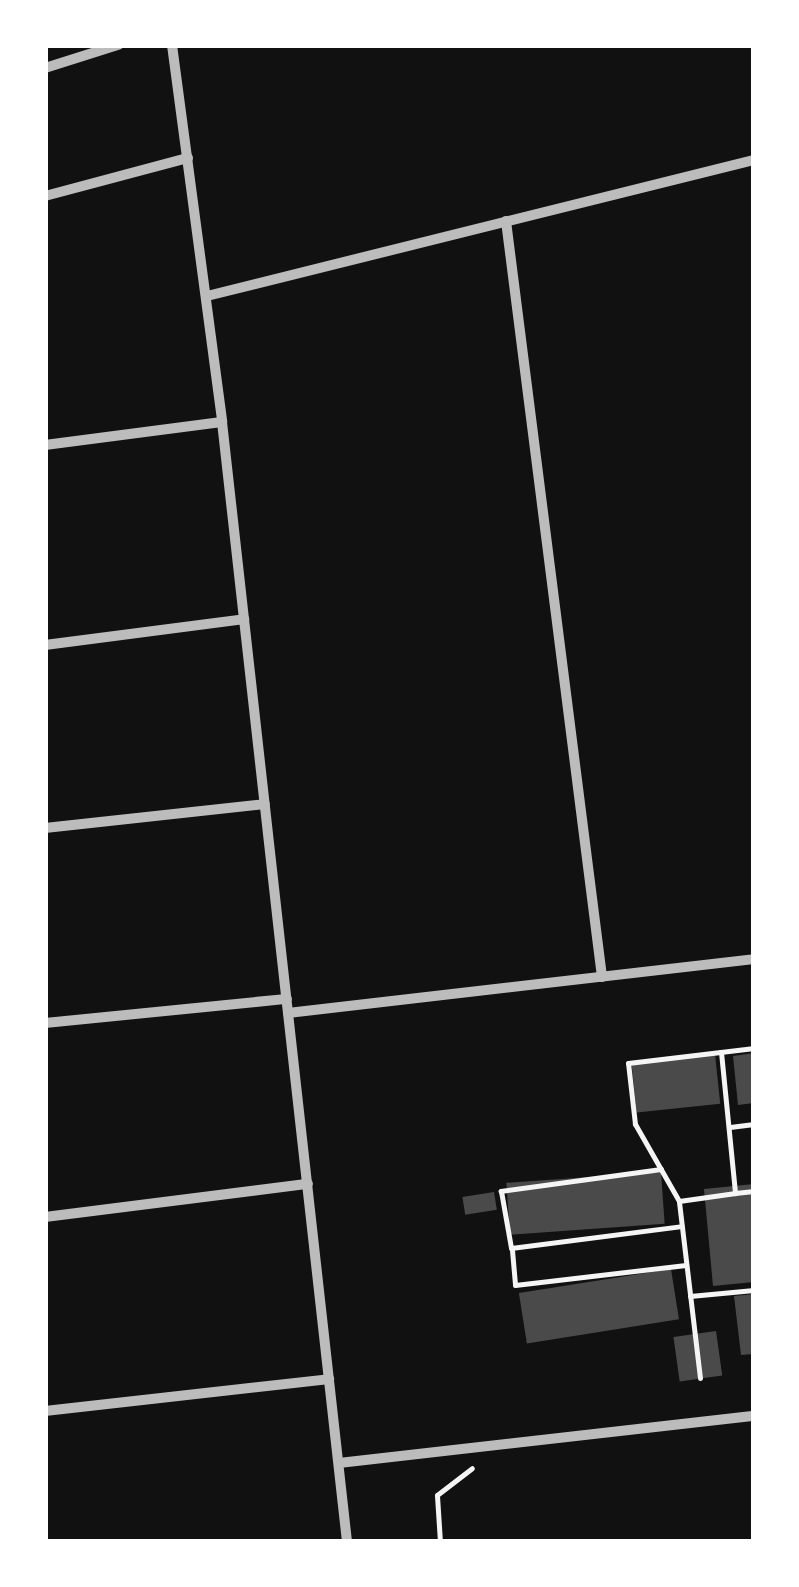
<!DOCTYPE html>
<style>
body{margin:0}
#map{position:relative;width:799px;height:1587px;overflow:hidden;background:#111;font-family:Barlow,sans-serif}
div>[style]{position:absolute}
.building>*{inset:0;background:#4a4a4a;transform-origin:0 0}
.path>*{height:5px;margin:-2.5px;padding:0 2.5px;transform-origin:2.5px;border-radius:2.5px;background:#f5f5f5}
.minor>*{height:10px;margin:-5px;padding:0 5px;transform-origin:5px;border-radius:5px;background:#bcbcbc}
span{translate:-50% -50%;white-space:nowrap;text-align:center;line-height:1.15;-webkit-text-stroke:9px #fff;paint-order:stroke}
.frame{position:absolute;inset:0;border:48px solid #fff;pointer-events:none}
</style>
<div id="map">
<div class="building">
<i style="clip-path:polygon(754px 1053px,754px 1103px,738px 1105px,733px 1056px)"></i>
<i style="left:715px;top:1054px;width:50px;height:84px;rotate:84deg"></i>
<i style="left:661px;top:1172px;width:52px;height:155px;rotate:86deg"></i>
<i style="clip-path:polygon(754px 1184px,754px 1282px,713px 1286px,704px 1189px)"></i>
<i style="left:494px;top:1192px;width:18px;height:32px;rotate:81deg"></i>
<i style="left:671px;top:1269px;width:51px;height:154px;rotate:81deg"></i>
<i style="clip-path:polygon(754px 1294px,754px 1354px,741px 1355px,734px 1296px)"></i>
<i style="left:716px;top:1331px;width:45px;height:43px;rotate:82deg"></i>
</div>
<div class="path">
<i style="left:721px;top:1052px;width:142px;rotate:84.3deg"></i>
<i style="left:735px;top:1193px;width:19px;rotate:-6deg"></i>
<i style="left:730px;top:1127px;width:24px;rotate:-7deg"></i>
<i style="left:661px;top:1169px;width:162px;rotate:172.2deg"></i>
<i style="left:501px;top:1191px;width:58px;rotate:80deg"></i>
<i style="left:511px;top:1248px;width:172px;rotate:-7.3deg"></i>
<i style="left:679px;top:1201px;width:57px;rotate:-8.1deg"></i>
<i style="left:512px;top:1250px;width:35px;rotate:85deg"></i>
<i style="left:515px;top:1285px;width:172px;rotate:-6.7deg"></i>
<i style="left:690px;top:1296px;width:64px;rotate:-5.4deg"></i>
<i style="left:700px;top:1378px;width:178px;rotate:-96.8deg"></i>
<i style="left:679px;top:1201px;width:89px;rotate:-119.7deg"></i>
<i style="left:635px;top:1124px;width:61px;rotate:-96.5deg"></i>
<i style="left:628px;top:1063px;width:127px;rotate:-6.8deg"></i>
<i style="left:440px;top:1542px;width:47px;rotate:-93.7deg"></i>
<i style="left:437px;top:1495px;width:44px;rotate:-37.6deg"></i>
</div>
<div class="minor">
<i style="left:172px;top:45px;width:380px;rotate:82.4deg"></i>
<i style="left:222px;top:422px;width:1127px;rotate:83.63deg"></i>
<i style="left:45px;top:68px;width:77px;rotate:-17.5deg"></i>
<i style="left:45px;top:196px;width:148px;rotate:-14.9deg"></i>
<i style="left:506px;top:221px;width:762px;rotate:82.76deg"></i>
<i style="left:207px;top:296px;width:564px;rotate:-13.96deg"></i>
<i style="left:45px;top:445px;width:178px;rotate:-7.4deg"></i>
<i style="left:45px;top:645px;width:201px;rotate:-7.4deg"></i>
<i style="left:45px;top:828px;width:221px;rotate:-6.2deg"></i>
<i style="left:288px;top:1013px;width:469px;rotate:-6.6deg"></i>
<i style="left:45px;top:1023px;width:243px;rotate:-5.7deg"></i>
<i style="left:45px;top:1217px;width:265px;rotate:-7.2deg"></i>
<i style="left:45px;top:1411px;width:286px;rotate:-6.4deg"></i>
<i style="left:339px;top:1463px;width:418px;rotate:-6.5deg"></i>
</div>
<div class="frame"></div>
</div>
